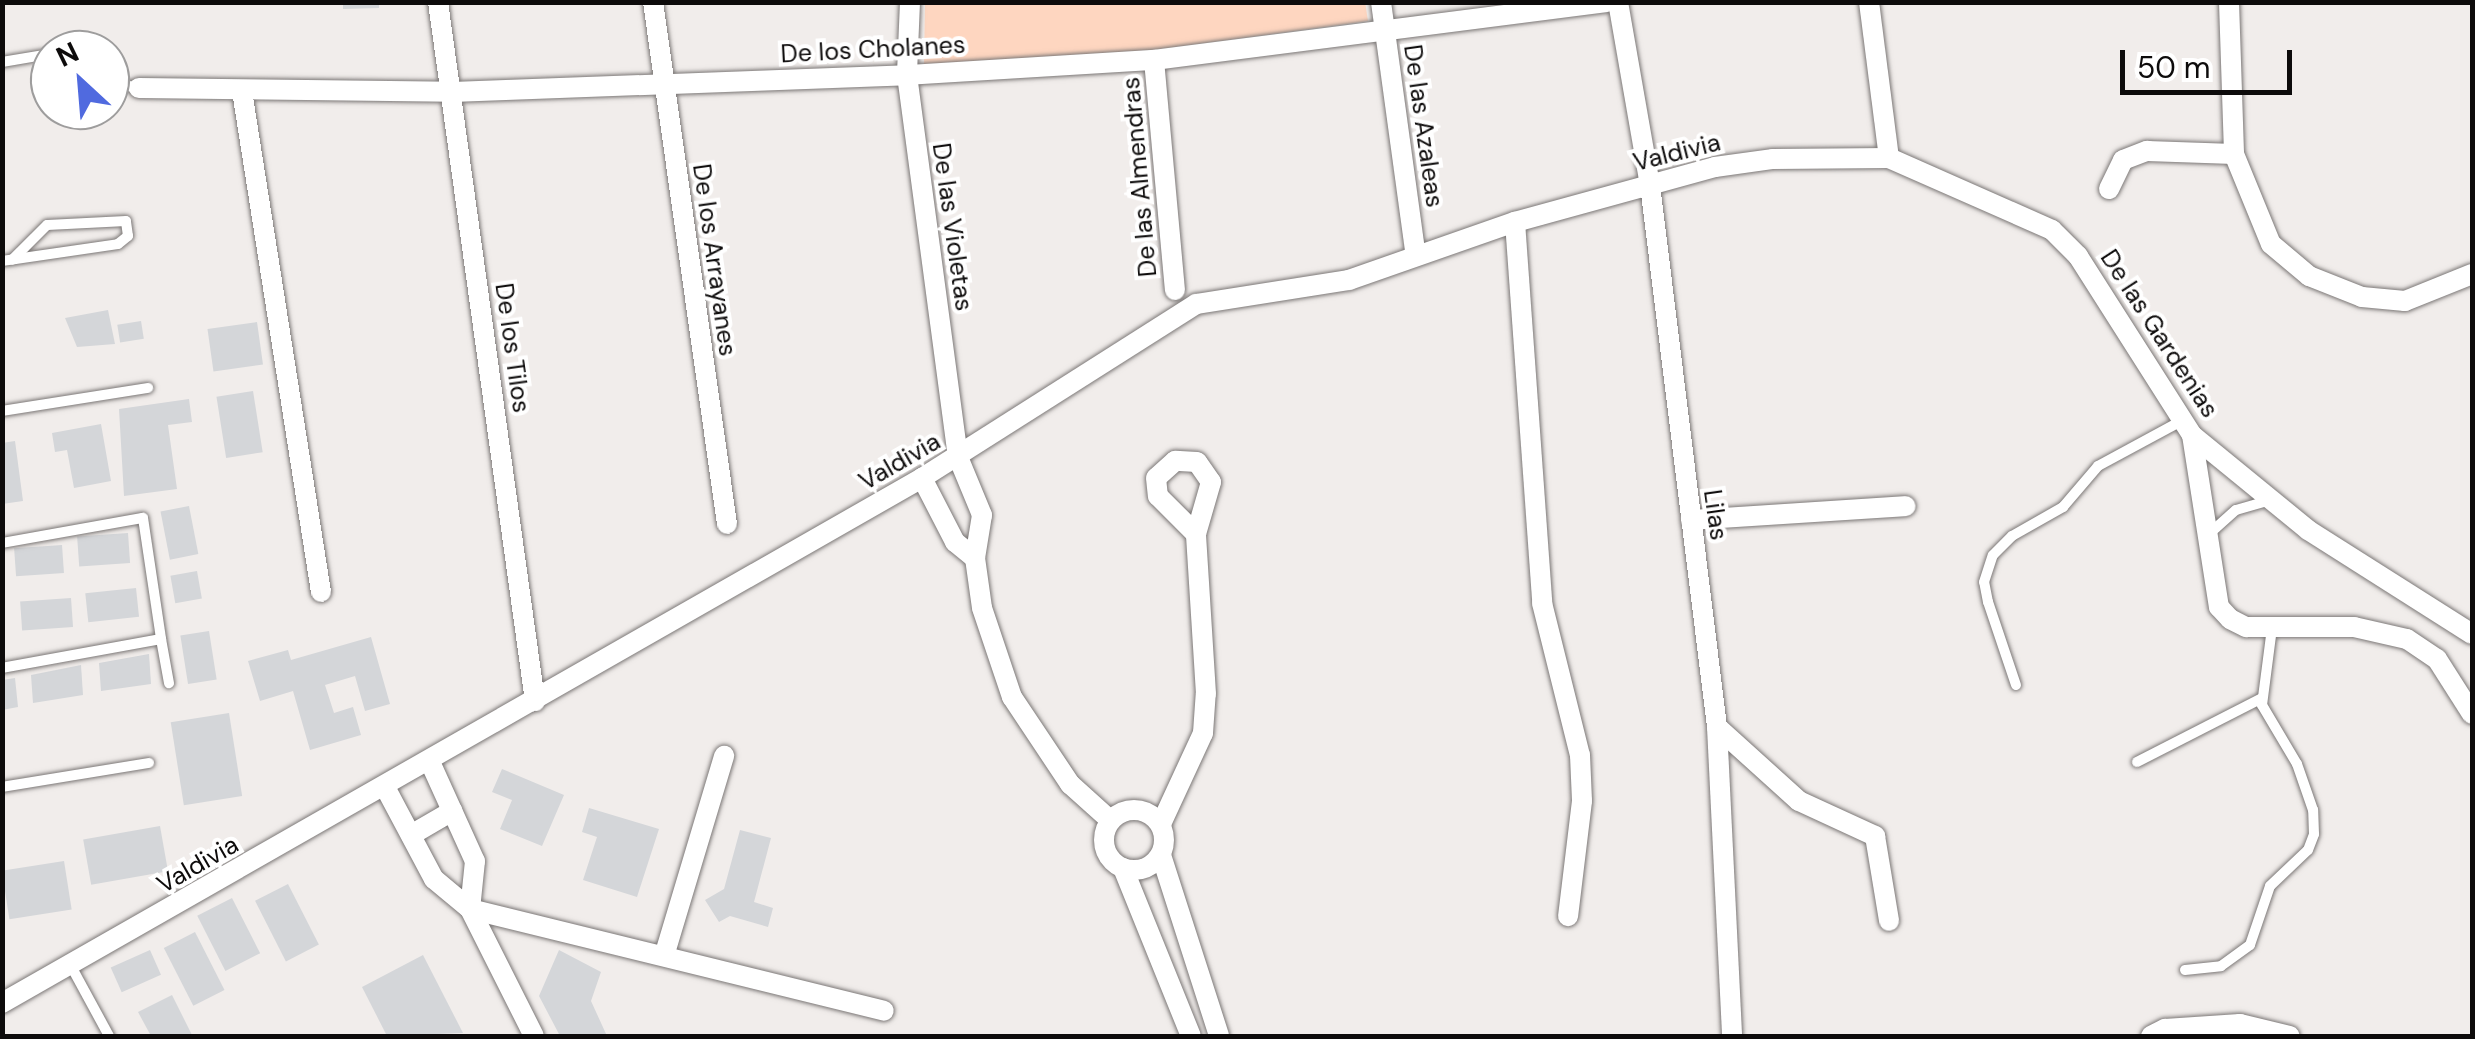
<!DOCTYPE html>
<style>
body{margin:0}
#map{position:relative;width:2475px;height:1039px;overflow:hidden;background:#f1edeb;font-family:"DM Sans",sans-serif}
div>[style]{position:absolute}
.green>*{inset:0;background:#fed6c0}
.building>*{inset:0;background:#d4d6d9;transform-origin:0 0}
.roads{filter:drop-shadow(0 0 2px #7b7776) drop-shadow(0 0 2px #7b7776)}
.service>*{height:10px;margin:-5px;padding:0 5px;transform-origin:5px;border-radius:5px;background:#fff}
.minor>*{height:20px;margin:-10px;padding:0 10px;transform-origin:10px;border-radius:10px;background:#fff}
.minor>.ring{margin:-10px;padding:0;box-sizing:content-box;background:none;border:20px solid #fff;border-radius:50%}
span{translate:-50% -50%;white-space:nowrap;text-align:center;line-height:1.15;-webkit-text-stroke:8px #fff;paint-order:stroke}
.street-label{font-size:25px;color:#0d0b0b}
.frame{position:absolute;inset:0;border:5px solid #0d0b0b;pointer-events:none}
.north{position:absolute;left:30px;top:30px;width:100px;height:100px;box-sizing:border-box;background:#fff;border:2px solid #9e9d9d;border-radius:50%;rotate:334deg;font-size:28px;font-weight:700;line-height:40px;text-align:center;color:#0d0b0b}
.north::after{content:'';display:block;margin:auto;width:35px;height:45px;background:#506adf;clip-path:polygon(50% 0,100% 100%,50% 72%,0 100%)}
.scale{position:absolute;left:2120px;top:50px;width:172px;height:45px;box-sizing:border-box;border:5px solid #0d0b0b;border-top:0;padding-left:12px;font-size:30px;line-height:35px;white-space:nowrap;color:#0d0b0b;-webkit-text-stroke:8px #fff;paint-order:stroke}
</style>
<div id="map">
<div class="green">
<i style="clip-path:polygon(1365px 2px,1368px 21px,1153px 50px,924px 64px,925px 3px)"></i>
</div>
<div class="building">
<i style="clip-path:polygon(343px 2px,379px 2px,379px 8px,343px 9px)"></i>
<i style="clip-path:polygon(108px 310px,115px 344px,77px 347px,65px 318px)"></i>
<i style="left:141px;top:321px;width:18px;height:24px;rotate:81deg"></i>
<i style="left:257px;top:322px;width:43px;height:50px;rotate:82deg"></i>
<i style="left:253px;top:391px;width:62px;height:37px;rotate:81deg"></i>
<i style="clip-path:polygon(189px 399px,192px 422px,168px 425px,177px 489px,124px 496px,119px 409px)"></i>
<i style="clip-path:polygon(101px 424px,111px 481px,74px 488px,67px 450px,55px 452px,52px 433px)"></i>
<i style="clip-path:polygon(15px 441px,23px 501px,2px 504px,2px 443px)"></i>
<i style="left:189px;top:506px;width:49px;height:29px;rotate:79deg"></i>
<i style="left:128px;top:533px;width:30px;height:51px;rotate:86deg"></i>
<i style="left:62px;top:545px;width:28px;height:48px;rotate:86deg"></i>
<i style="left:197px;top:571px;width:28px;height:27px;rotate:80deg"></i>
<i style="left:136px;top:588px;width:29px;height:51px;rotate:84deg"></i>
<i style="left:71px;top:598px;width:29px;height:51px;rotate:86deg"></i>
<i style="left:209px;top:631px;width:49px;height:29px;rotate:81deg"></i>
<i style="clip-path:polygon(371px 637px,390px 704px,365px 711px,355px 676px,325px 685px,334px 713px,353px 707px,361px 735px,310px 750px,293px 691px,260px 701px,248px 661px,288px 650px,291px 660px)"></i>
<i style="clip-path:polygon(149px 654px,151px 684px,101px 691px,99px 663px)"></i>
<i style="clip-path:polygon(81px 665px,83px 695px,33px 703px,31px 675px)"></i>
<i style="clip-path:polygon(15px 678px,18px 707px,2px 710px,2px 680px)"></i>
<i style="left:229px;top:713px;width:84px;height:59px;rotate:81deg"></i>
<i style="clip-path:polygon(502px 769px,564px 795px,542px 846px,500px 829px,512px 800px,492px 792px)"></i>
<i style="clip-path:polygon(589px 808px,659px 829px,637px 897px,583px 880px,597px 837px,582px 832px)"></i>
<i style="left:160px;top:826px;width:46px;height:78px;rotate:80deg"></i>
<i style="clip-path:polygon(740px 830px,771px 838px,754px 902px,773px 908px,768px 927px,730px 916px,719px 922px,705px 900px,724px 889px)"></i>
<i style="left:64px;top:861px;width:49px;height:63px;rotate:81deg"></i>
<i style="left:288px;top:884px;width:68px;height:37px;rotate:63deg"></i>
<i style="left:232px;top:898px;width:62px;height:39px;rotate:63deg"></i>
<i style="left:195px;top:932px;width:65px;height:35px;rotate:63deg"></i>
<i style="left:150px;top:950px;width:27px;height:43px;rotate:66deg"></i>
<i style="clip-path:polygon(559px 950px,601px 972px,591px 1001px,607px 1036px,560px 1036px,539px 996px)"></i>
<i style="clip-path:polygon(423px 955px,463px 1033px,387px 1036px,362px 987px)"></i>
<i style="clip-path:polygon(172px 995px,192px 1035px,151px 1036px,138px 1012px)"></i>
</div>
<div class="roads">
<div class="service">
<i style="left:2px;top:62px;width:49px;rotate:-9.5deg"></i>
<i style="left:110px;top:82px;width:30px;rotate:12deg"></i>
<i style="left:2px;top:261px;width:117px;rotate:-8.3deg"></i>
<i style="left:118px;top:244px;width:13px;rotate:-39deg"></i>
<i style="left:128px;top:236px;width:15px;rotate:-98deg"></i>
<i style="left:126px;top:221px;width:79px;rotate:177.1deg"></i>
<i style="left:47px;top:225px;width:49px;rotate:135deg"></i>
<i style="left:2px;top:411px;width:148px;rotate:-9deg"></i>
<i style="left:2209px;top:534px;width:36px;rotate:-42deg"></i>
<i style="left:2236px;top:510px;width:37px;rotate:-16deg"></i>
<i style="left:2px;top:543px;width:143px;rotate:-10.1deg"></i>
<i style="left:143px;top:518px;width:122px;rotate:81.5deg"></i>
<i style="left:161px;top:639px;width:162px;rotate:169.7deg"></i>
<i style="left:161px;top:639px;width:45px;rotate:79.7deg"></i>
<i style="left:2016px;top:685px;width:88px;rotate:-108.6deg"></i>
<i style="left:1988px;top:602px;width:20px;rotate:-101deg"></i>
<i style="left:1984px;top:582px;width:28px;rotate:-72deg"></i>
<i style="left:1993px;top:555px;width:27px;rotate:-45deg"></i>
<i style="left:2012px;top:536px;width:59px;rotate:-29.6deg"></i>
<i style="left:2063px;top:507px;width:54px;rotate:-49.5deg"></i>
<i style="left:2098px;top:466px;width:97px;rotate:-28.4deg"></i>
<i style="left:2137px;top:762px;width:140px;rotate:-27.1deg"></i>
<i style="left:2px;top:787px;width:149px;rotate:-9.3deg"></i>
<i style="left:71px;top:966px;width:80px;rotate:61.5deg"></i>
<i style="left:2185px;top:970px;width:36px;rotate:-6deg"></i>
<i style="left:2221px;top:966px;width:36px;rotate:-36deg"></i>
<i style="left:2250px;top:945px;width:62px;rotate:-71.3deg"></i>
<i style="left:2270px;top:886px;width:52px;rotate:-43.5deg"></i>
<i style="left:2308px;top:850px;width:17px;rotate:-69deg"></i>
<i style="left:2314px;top:834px;width:24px;rotate:-92deg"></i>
<i style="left:2313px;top:810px;width:49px;rotate:-109.2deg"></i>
<i style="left:2297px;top:764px;width:69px;rotate:-120.7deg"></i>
<i style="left:2262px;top:705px;width:78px;rotate:-82.6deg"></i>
</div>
<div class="minor">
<i style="left:438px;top:2px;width:706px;rotate:82.1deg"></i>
<i style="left:653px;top:2px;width:527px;rotate:81.93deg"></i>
<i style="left:910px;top:2px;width:73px;rotate:92.4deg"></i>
<i style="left:907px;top:75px;width:385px;rotate:82.4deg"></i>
<i style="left:958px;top:457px;width:63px;rotate:67.5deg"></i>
<i style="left:982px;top:515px;width:44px;rotate:99.2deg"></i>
<i style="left:975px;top:558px;width:50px;rotate:82deg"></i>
<i style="left:982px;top:608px;width:94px;rotate:71.4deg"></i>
<i style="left:1012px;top:697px;width:105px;rotate:56.3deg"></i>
<i style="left:1070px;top:784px;width:54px;rotate:42deg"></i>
<i style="left:1381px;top:2px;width:256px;rotate:82.2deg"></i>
<i style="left:1618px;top:2px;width:186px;rotate:80.1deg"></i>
<i style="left:1650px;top:185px;width:546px;rotate:82.95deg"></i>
<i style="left:1717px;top:727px;width:309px;rotate:87.2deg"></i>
<i style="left:1869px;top:2px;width:157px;rotate:82.7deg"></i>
<i style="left:2229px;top:2px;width:152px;rotate:88.1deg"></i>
<i style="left:2234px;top:154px;width:97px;rotate:67.7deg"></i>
<i style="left:2271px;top:244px;width:50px;rotate:40.1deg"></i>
<i style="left:2309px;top:276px;width:57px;rotate:21.6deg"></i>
<i style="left:2362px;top:297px;width:43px;rotate:5.3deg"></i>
<i style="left:2405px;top:301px;width:72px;rotate:-21.9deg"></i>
<i style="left:1154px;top:60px;width:231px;rotate:84.8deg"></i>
<i style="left:139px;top:88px;width:313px;rotate:0.7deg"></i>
<i style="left:452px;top:92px;width:455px;rotate:-2.1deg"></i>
<i style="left:907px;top:75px;width:247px;rotate:-3.5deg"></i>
<i style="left:1154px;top:60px;width:456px;rotate:-7.3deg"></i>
<i style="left:242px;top:91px;width:507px;rotate:81.04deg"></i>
<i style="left:2109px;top:189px;width:32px;rotate:-64deg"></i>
<i style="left:2123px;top:160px;width:26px;rotate:-21deg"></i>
<i style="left:2147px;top:151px;width:87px;rotate:2deg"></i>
<i style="left:1515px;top:222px;width:382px;rotate:85.9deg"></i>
<i style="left:1542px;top:603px;width:157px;rotate:76deg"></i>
<i style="left:1580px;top:755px;width:46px;rotate:87.5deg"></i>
<i style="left:1582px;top:801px;width:116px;rotate:96.9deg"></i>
<i style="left:2192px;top:435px;width:174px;rotate:81.1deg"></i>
<i style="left:2219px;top:607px;width:16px;rotate:47deg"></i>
<i style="left:2230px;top:619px;width:18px;rotate:27deg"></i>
<i style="left:2246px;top:627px;width:108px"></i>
<i style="left:2354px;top:627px;width:54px;rotate:12.8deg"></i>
<i style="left:2407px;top:639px;width:36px;rotate:34deg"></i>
<i style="left:2437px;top:659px;width:65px;rotate:57.5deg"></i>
<i style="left:922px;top:478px;width:72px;rotate:62.7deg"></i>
<i style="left:955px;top:542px;width:26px;rotate:39deg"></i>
<i style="left:1691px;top:520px;width:215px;rotate:-3.7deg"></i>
<i style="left:1717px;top:727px;width:110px;rotate:42.1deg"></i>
<i style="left:1799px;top:801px;width:84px;rotate:24.7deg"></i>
<i style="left:1875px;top:836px;width:86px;rotate:80.6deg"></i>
<i style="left:430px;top:762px;width:109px;rotate:65.6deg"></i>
<i style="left:475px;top:861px;width:48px;rotate:95.9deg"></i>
<i style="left:385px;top:787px;width:104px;rotate:62deg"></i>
<i style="left:434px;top:879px;width:47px;rotate:39.8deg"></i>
<i style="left:470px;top:909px;width:142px;rotate:63.3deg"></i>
<i class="ring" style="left:1104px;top:810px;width:40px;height:40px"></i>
<i style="left:1161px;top:824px;width:100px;rotate:-65.2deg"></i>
<i style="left:1203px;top:733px;width:39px;rotate:-86deg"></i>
<i style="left:1206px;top:694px;width:160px;rotate:-93.6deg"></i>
<i style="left:1196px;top:534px;width:54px;rotate:-73.9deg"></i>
<i style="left:1211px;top:482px;width:24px;rotate:-125deg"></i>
<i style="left:1197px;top:462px;width:22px;rotate:-177deg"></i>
<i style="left:1175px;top:461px;width:25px;rotate:138deg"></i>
<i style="left:1156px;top:478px;width:18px;rotate:84deg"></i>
<i style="left:1158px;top:496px;width:54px;rotate:45deg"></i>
<i style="left:411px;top:835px;width:48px;rotate:-30.3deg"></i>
<i style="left:1161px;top:855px;width:190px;rotate:72.2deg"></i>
<i style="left:1123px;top:868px;width:181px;rotate:68deg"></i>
<i style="left:470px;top:909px;width:426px;rotate:13.8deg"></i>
<i style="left:665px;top:953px;width:206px;rotate:-73.3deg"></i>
<i style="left:2px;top:1003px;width:1059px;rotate:-29.71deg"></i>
<i style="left:922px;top:478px;width:325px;rotate:-32.4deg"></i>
<i style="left:1196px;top:304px;width:155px;rotate:-8.9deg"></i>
<i style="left:1349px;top:280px;width:176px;rotate:-19.3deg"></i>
<i style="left:1515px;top:222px;width:207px;rotate:-15.4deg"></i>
<i style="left:1715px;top:167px;width:59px;rotate:-7.9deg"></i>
<i style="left:1773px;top:159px;width:116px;rotate:-0.5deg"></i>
<i style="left:1889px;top:158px;width:178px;rotate:23.8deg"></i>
<i style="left:2052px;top:230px;width:37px;rotate:45deg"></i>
<i style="left:2078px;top:256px;width:212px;rotate:57.5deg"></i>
<i style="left:2192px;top:435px;width:150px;rotate:39.3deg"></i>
<i style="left:2308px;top:530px;width:194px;rotate:32.4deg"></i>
<i style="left:2151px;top:1036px;width:16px;rotate:-27deg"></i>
<i style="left:2165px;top:1029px;width:75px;rotate:-3.8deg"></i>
<i style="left:2240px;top:1024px;width:51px;rotate:13.5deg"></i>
</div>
</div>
<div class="street-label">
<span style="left:873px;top:50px;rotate:-3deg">De los Cholanes</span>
<span style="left:1423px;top:126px;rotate:82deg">De las Azaleas</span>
<span style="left:1677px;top:153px;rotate:-14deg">Valdivia</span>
<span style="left:1140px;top:177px;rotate:-95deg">De las Almendras</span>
<span style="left:952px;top:227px;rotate:82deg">De las Violetas</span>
<span style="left:714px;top:260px;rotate:82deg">De los Arrayanes</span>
<span style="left:2159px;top:334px;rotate:57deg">De las Gardenias</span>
<span style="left:512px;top:348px;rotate:82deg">De los Tilos</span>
<span style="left:900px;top:462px;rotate:-30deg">Valdivia</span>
<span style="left:1715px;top:515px;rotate:82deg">Lilas</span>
<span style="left:198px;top:865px;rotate:-30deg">Valdivia</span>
</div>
<div class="frame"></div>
<div class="north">N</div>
<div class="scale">50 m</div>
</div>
